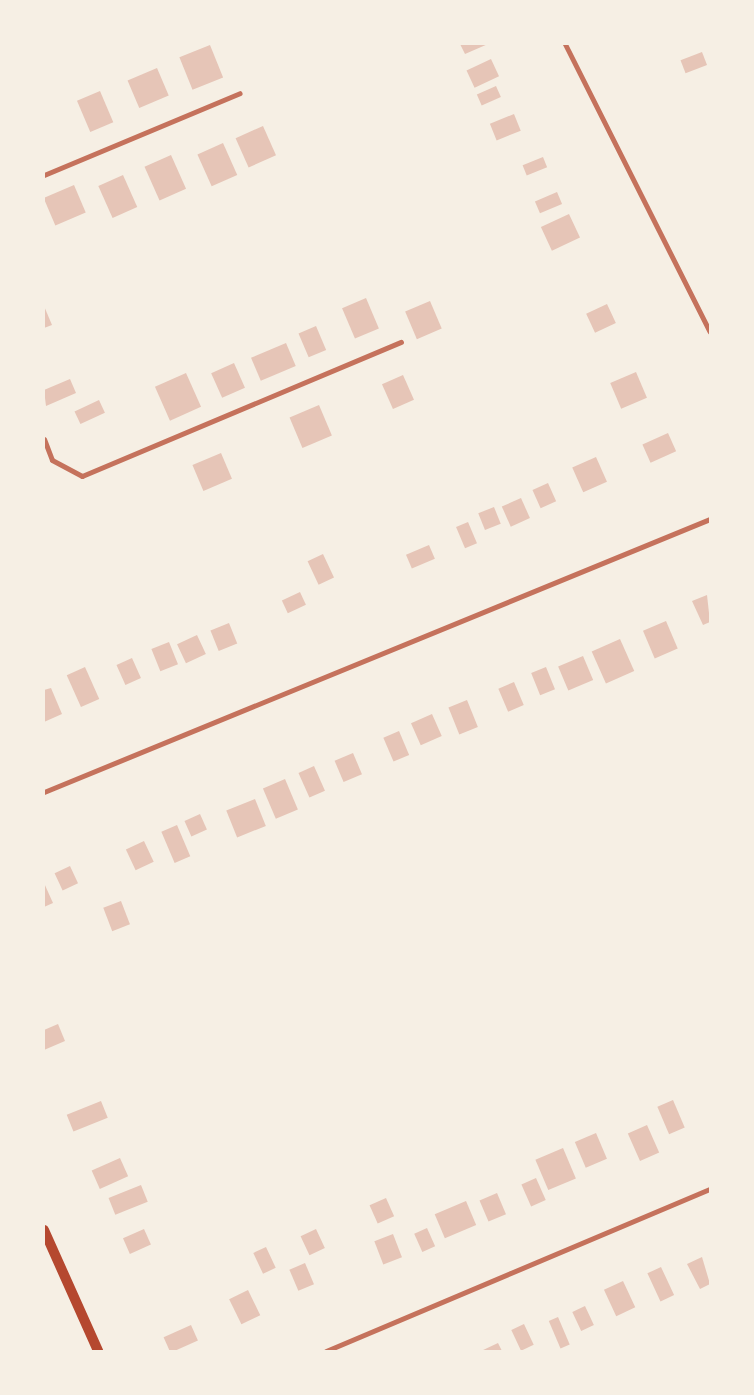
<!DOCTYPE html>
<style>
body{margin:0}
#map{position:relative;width:754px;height:1395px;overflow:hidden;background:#f6efe4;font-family:Commissioner,sans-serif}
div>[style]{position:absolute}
.building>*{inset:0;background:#e6c5b7;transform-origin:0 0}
.minor>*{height:5px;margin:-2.5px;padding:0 2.5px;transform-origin:2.5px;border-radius:2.5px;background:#c5725c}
.secondary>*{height:10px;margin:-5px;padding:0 5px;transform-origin:5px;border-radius:5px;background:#b5482f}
span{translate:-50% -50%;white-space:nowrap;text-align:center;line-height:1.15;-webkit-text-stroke:5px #f6efe4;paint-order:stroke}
.frame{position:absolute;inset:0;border:45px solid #f6efe4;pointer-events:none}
</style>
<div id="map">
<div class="building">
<i style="clip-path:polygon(460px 44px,488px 44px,465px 54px)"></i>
<i style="left:210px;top:45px;width:35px;height:33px;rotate:68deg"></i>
<i style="left:702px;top:52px;width:14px;height:23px;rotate:69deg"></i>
<i style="left:491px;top:59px;width:19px;height:27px;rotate:65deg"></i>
<i style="left:157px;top:68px;width:30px;height:32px;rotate:67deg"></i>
<i style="left:496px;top:86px;width:12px;height:21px;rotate:66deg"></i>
<i style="left:100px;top:91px;width:34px;height:25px;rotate:67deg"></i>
<i style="left:514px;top:114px;width:18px;height:26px;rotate:68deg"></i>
<i style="left:263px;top:126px;width:32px;height:30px;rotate:66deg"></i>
<i style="left:223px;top:143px;width:35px;height:28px;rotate:66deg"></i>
<i style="left:171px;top:155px;width:37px;height:29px;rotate:66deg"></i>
<i style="left:543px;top:157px;width:11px;height:22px;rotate:68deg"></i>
<i style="left:123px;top:175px;width:35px;height:27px;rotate:66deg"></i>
<i style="left:74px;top:185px;width:30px;height:33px;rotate:67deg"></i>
<i style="left:557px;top:192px;width:13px;height:24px;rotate:67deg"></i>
<i style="left:569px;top:214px;width:26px;height:31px;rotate:65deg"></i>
<i style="left:366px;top:298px;width:33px;height:26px;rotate:67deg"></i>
<i style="left:430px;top:301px;width:30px;height:27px;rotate:67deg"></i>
<i style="left:607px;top:304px;width:21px;height:23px;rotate:65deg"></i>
<i style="clip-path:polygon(44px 306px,52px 325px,44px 328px)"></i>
<i style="left:316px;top:326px;width:26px;height:19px;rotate:67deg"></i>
<i style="left:286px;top:343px;width:25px;height:38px;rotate:67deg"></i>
<i style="left:234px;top:363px;width:27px;height:25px;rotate:66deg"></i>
<i style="left:636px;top:372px;width:28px;height:28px;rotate:67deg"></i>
<i style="left:186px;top:373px;width:37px;height:34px;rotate:66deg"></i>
<i style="left:403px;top:375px;width:27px;height:23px;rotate:66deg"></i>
<i style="clip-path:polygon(70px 379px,76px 393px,46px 406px,44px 390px)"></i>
<i style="left:99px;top:400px;width:14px;height:27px;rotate:65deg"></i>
<i style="left:319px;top:405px;width:33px;height:32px;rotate:67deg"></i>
<i style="left:668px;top:433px;width:20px;height:28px;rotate:66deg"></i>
<i style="left:221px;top:453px;width:28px;height:31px;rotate:67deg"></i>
<i style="left:596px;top:457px;width:27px;height:26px;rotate:66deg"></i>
<i style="left:548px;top:483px;width:20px;height:17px;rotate:66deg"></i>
<i style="left:521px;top:498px;width:22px;height:21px;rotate:66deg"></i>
<i style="left:494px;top:507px;width:18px;height:17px;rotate:68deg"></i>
<i style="left:468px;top:522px;width:23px;height:13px;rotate:67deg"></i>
<i style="left:429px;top:545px;width:15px;height:25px;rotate:67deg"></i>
<i style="left:323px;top:554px;width:26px;height:17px;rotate:65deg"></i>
<i style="left:300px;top:592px;width:14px;height:20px;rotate:65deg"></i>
<i style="clip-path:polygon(707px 595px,710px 622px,703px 625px,692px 601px)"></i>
<i style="left:666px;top:621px;width:30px;height:25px;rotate:67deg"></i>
<i style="left:229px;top:623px;width:22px;height:20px;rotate:68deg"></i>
<i style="left:197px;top:635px;width:21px;height:22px;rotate:65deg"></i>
<i style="left:620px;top:639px;width:35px;height:31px;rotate:66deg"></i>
<i style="left:169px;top:642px;width:24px;height:19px;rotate:68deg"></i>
<i style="left:583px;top:656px;width:26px;height:27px;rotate:67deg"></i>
<i style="left:132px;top:658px;width:22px;height:17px;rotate:66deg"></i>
<i style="left:85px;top:667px;width:35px;height:20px;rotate:66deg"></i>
<i style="left:546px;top:667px;width:24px;height:16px;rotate:68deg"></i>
<i style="left:514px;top:682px;width:25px;height:17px;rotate:67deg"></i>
<i style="clip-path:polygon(51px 688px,62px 714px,44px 722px,44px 690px)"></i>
<i style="left:467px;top:700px;width:29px;height:20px;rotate:68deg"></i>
<i style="left:432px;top:714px;width:24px;height:23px;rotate:66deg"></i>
<i style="left:399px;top:731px;width:26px;height:17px;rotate:67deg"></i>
<i style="left:353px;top:753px;width:23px;height:20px;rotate:67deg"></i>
<i style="left:314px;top:766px;width:27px;height:17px;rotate:66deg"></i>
<i style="left:285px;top:779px;width:33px;height:24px;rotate:67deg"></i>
<i style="left:255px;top:799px;width:29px;height:31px;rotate:68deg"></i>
<i style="left:200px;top:814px;width:17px;height:17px;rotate:66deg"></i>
<i style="left:177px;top:825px;width:34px;height:17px;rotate:67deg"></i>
<i style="left:144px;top:841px;width:23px;height:20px;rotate:65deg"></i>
<i style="left:70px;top:866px;width:19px;height:17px;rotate:65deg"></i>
<i style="clip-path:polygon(44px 883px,53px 903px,44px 907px)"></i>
<i style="left:121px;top:901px;width:25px;height:19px;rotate:69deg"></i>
<i style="clip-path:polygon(58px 1024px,65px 1041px,44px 1050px,44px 1030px)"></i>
<i style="left:673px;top:1100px;width:30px;height:17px;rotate:67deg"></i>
<i style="left:101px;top:1101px;width:18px;height:37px;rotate:68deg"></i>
<i style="left:647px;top:1125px;width:30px;height:21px;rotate:66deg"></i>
<i style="left:596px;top:1133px;width:28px;height:23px;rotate:67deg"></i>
<i style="left:563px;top:1148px;width:33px;height:30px;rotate:67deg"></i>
<i style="left:120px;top:1158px;width:20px;height:31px;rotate:66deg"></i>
<i style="left:536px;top:1178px;width:24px;height:16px;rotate:66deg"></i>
<i style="left:141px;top:1185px;width:18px;height:35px;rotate:68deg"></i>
<i style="left:497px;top:1193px;width:23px;height:19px;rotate:67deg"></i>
<i style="left:386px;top:1198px;width:20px;height:18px;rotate:66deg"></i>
<i style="left:466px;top:1201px;width:26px;height:34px;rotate:67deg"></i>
<i style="left:427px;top:1228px;width:20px;height:14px;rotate:66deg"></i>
<i style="left:144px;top:1229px;width:17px;height:23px;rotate:66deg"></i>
<i style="left:316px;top:1229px;width:21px;height:17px;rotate:65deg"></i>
<i style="left:393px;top:1234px;width:25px;height:20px;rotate:69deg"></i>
<i style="left:266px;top:1247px;width:23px;height:14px;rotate:65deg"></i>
<i style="clip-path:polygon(702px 1257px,710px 1284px,700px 1289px,687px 1264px)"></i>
<i style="left:305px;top:1263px;width:23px;height:17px;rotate:67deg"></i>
<i style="left:661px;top:1267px;width:31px;height:15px;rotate:65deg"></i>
<i style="left:623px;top:1281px;width:29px;height:21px;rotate:65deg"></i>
<i style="left:248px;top:1290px;width:28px;height:21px;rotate:64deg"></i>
<i style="left:585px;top:1306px;width:21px;height:14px;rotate:65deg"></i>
<i style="left:558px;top:1317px;width:30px;height:10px;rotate:67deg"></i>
<i style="left:524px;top:1324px;width:23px;height:14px;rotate:65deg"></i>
<i style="left:191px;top:1325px;width:17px;height:30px;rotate:66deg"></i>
<i style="clip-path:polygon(498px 1343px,502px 1351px,481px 1351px)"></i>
</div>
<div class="minor">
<i style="left:565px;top:44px;width:322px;rotate:63.3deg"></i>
<i style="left:44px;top:175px;width:212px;rotate:-22.7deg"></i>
<i style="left:44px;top:439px;width:22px;rotate:69deg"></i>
<i style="left:52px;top:460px;width:34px;rotate:28deg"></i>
<i style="left:82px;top:476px;width:346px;rotate:-22.8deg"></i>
<i style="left:44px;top:792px;width:720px;rotate:-22.29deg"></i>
<i style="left:326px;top:1351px;width:417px;rotate:-22.9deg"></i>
</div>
<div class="secondary">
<i style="left:44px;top:1230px;width:133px;rotate:65.9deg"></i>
</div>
<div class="frame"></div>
</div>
